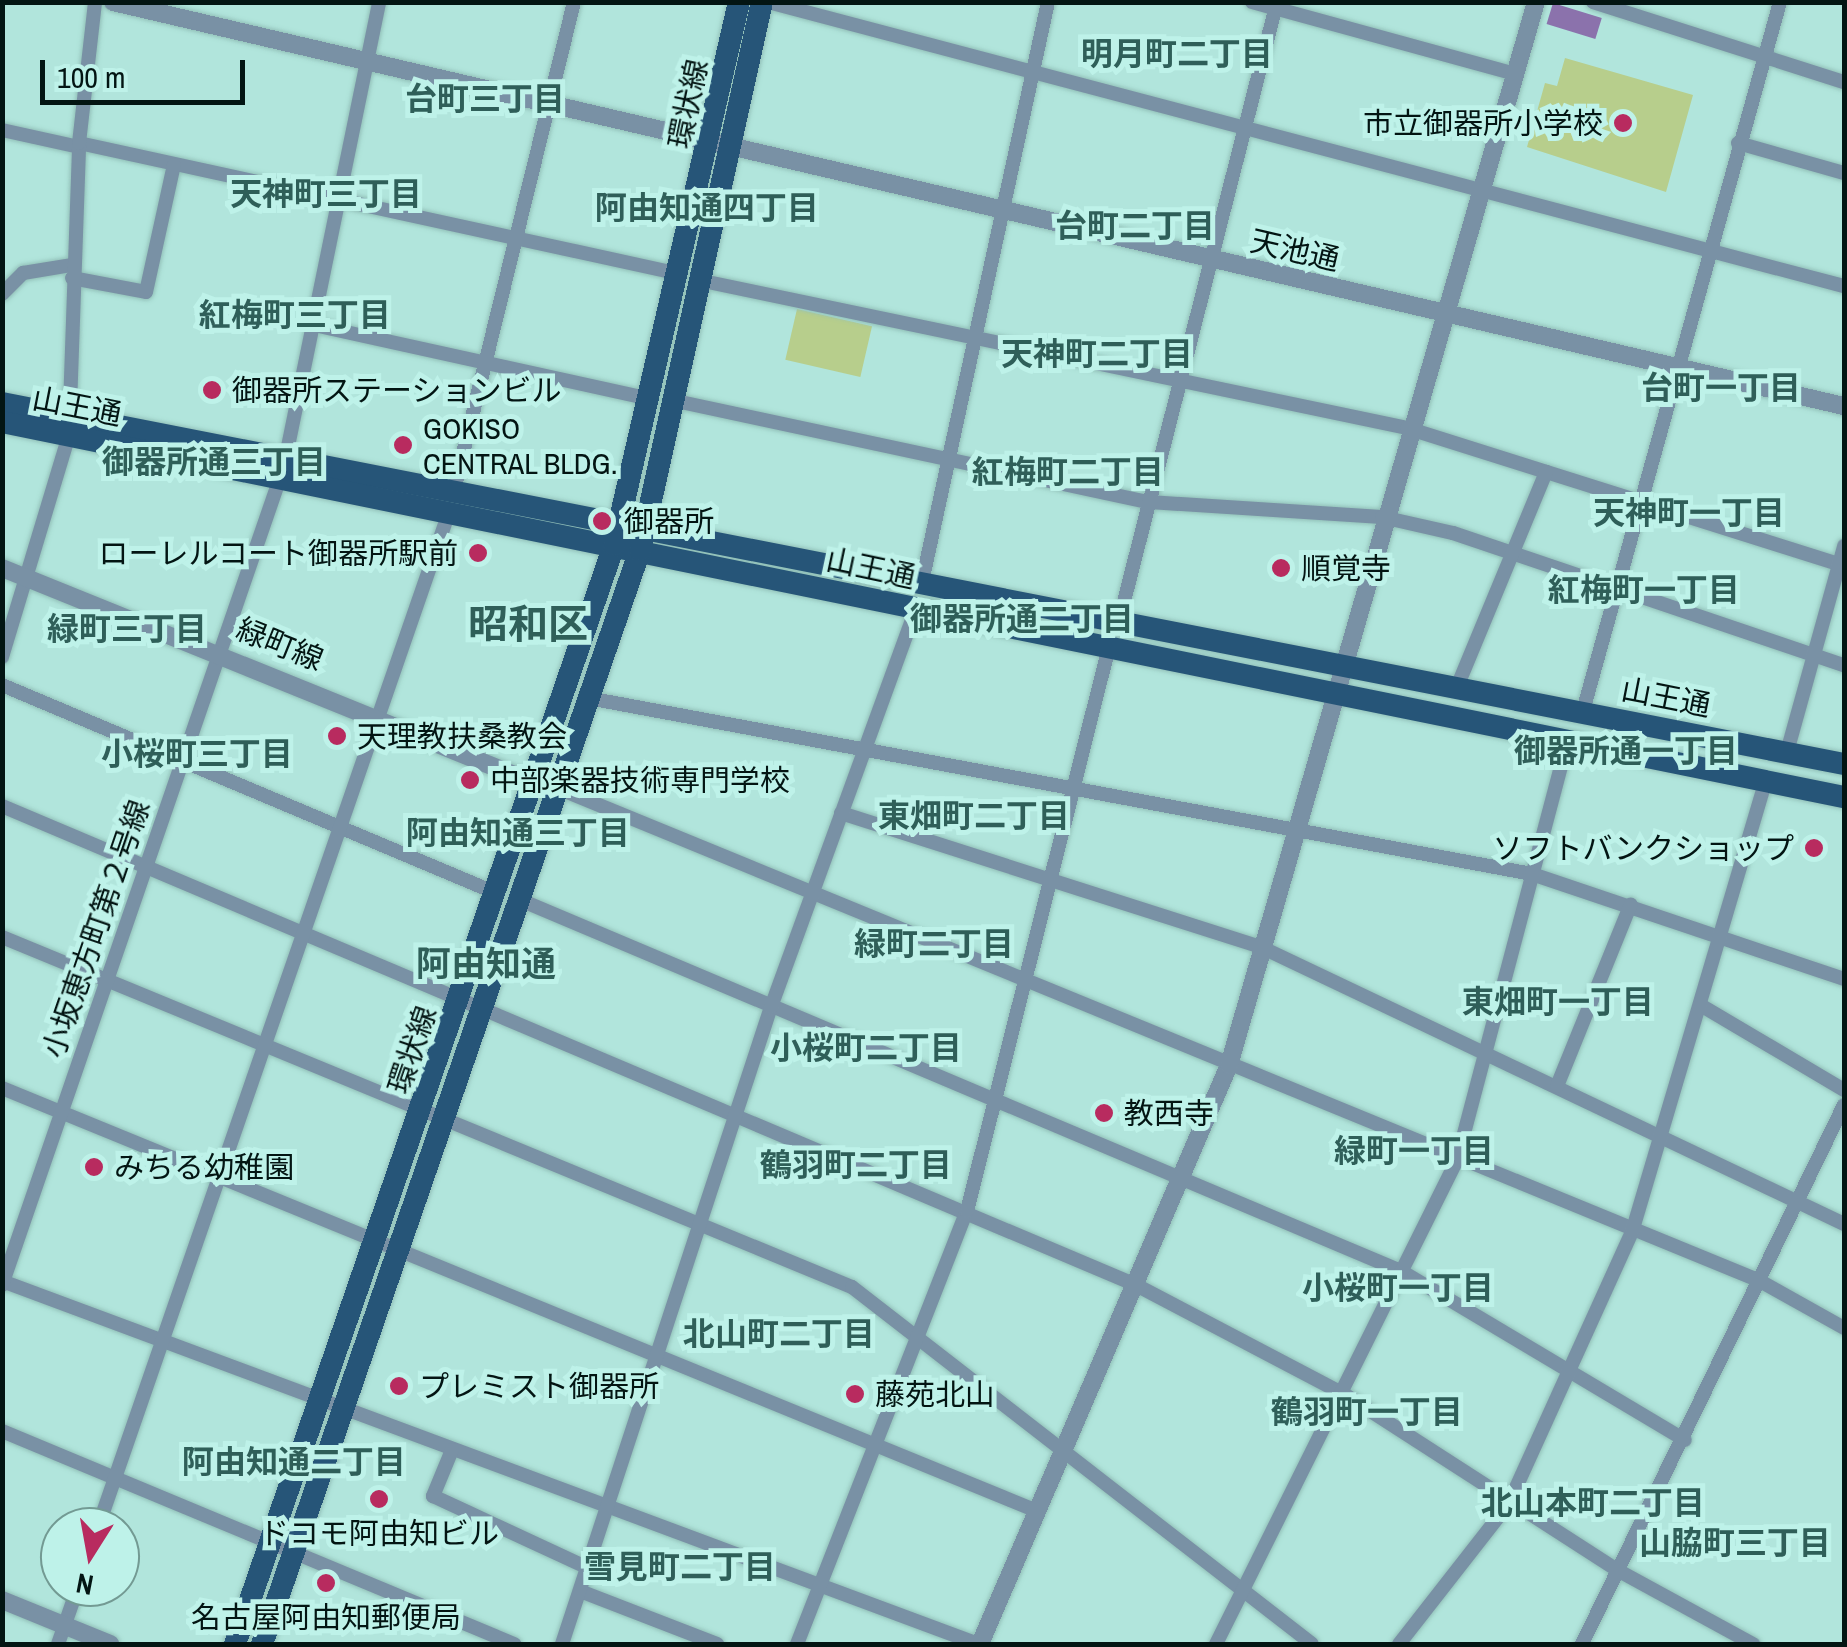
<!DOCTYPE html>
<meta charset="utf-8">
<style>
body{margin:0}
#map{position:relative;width:1847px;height:1647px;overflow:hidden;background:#b1e5dc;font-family:"Archivo Narrow","Noto Sans JP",sans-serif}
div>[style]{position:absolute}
.green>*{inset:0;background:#b7ce8c;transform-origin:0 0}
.water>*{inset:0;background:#8b72ac;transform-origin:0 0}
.roads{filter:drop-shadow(0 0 2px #92c0b8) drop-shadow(0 0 2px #92c0b8)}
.minor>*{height:14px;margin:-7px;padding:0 7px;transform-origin:7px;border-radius:7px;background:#7991a5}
.tertiary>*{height:18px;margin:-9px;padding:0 9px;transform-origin:9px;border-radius:9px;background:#7991a5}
.primary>*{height:22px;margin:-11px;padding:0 11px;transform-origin:11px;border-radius:11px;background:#265578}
.dots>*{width:28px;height:28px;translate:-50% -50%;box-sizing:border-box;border:5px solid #bef2e9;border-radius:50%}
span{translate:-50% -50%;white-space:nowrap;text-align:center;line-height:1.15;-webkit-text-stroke:10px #bef2e9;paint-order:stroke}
.street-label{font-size:30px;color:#031513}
.poi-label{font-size:30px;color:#031513}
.right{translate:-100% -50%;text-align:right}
.left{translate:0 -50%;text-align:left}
.neighbourhood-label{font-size:32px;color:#2f5f59;font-weight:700}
.quarter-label{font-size:35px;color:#2f5f59;font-weight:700}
.district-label{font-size:40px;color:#2f5f59;font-weight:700}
.frame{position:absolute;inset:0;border:5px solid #031513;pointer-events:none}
.north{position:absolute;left:40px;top:1507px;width:100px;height:100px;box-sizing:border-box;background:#bef2e9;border:2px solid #739a93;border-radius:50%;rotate:191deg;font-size:28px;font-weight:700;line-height:40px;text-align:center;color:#031513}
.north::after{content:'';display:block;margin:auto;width:35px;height:45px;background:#b82b5f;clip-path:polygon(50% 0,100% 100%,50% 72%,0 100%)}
.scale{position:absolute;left:40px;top:60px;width:205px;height:45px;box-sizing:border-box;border:5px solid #031513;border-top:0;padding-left:12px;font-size:30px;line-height:35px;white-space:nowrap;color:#031513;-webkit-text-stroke:8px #bef2e9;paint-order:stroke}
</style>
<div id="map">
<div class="green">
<i style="clip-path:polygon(1565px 58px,1693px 95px,1666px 192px,1527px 147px,1545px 83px,1557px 86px)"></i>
<i style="left:797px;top:309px;width:77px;height:52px;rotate:13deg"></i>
</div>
<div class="water">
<i style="left:1553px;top:3px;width:51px;height:22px;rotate:17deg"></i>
</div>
<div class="roads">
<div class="minor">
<i style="left:768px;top:2px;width:1113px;rotate:14.79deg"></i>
<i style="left:1252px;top:2px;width:273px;rotate:15.3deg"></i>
<i style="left:1593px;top:2px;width:263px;rotate:17.7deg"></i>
<i style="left:2px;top:130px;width:79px;rotate:12.4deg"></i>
<i style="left:79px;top:143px;width:615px;rotate:12.3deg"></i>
<i style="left:1738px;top:143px;width:110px;rotate:15.8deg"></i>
<i style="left:72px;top:278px;width:75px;rotate:10.7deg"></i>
<i style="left:146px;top:292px;width:130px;rotate:-77.6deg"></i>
<i style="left:703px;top:281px;width:719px;rotate:11.79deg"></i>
<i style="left:1407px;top:428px;width:458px;rotate:17.5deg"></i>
<i style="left:2px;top:294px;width:30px;rotate:-45deg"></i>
<i style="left:23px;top:273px;width:50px;rotate:-9.3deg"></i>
<i style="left:314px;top:325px;width:345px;rotate:12.4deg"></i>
<i style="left:676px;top:401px;width:484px;rotate:12.1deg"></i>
<i style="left:1149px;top:502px;width:233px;rotate:3.7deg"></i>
<i style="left:1382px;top:517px;width:73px;rotate:12.7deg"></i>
<i style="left:1453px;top:533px;width:413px;rotate:18.7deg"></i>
<i style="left:285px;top:461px;width:469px;rotate:-78.4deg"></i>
<i style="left:453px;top:494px;width:507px;rotate:-76.18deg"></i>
<i style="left:922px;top:582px;width:594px;rotate:-77.74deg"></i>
<i style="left:1119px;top:621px;width:639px;rotate:-75.68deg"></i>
<i style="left:2px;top:657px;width:232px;rotate:-73.2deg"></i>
<i style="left:69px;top:435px;width:292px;rotate:-88deg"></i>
<i style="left:79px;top:143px;width:142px;rotate:-83.5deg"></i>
<i style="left:2px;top:685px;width:536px;rotate:22.83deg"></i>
<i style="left:1457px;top:687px;width:233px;rotate:-67.5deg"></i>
<i style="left:588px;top:698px;width:960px;rotate:10.56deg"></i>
<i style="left:1532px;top:874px;width:329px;rotate:18.6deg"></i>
<i style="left:1583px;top:711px;width:736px;rotate:-74.47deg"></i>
<i style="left:1787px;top:752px;width:214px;rotate:-74.5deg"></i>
<i style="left:555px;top:787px;width:1302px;rotate:22.29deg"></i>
<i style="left:1760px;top:1281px;width:96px;rotate:29.2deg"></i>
<i style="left:2px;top:806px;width:1231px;rotate:22.9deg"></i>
<i style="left:1136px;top:1285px;width:235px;rotate:27.7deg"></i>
<i style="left:1344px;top:1394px;width:327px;rotate:32.8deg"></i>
<i style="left:1619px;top:1571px;width:153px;rotate:28.6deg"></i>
<i style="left:841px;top:813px;width:443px;rotate:17.7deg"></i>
<i style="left:1263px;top:948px;width:643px;rotate:25.41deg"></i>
<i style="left:518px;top:899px;width:960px;rotate:22.85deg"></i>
<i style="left:1403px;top:1272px;width:328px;rotate:30.8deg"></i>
<i style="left:2px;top:937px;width:919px;rotate:22.38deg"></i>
<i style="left:852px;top:1287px;width:582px;rotate:37.81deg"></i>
<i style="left:1702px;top:1006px;width:165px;rotate:30.6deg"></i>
<i style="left:1557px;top:1086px;width:196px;rotate:-67.9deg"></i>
<i style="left:2px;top:1088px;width:1118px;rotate:22.23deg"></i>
<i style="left:2px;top:1281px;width:1041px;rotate:20.4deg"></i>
<i style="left:2px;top:1285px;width:854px;rotate:-70.99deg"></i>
<i style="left:2px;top:1431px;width:555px;rotate:22.59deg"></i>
<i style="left:452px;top:1450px;width:50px;rotate:112.4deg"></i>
<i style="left:433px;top:1496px;width:171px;rotate:24.9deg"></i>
<i style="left:98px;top:1527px;width:1074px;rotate:-70.92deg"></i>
<i style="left:580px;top:1591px;width:147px;rotate:21.1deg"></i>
<i style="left:58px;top:1644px;width:60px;rotate:-70.7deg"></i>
<i style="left:562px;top:1644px;width:670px;rotate:-71.84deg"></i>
<i style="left:771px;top:1007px;width:425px;rotate:-70deg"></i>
<i style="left:797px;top:1644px;width:465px;rotate:-68.6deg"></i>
<i style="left:967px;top:1211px;width:582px;rotate:-75.87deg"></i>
<i style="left:1216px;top:1644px;width:541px;rotate:-63.53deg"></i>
<i style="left:1457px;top:1160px;width:434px;rotate:-75.2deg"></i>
<i style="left:1399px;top:1644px;width:179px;rotate:-52deg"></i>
<i style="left:1509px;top:1503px;width:298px;rotate:-65.6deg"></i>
<i style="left:1632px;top:1232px;width:471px;rotate:-73.5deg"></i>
<i style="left:1582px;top:1644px;width:599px;rotate:-64.08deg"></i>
</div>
<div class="tertiary">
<i style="left:113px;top:2px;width:1778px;rotate:13.14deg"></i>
<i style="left:2px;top:568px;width:574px;rotate:22.01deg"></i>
<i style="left:2px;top:1600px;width:117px;rotate:22.2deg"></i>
<i style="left:980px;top:1644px;width:630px;rotate:-66.73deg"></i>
<i style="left:1229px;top:1065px;width:1106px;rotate:-73.89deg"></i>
</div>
<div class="primary">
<i style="left:2px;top:403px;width:1877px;rotate:11.09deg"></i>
<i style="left:2px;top:422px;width:1880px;rotate:11.51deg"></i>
<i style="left:235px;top:1644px;width:1163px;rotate:-70.97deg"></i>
<i style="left:614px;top:545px;width:557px;rotate:-77.04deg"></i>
<i style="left:262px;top:1644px;width:1157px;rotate:-70.94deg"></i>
<i style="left:640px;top:550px;width:561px;rotate:-77.45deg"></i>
</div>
</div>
<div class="dots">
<i style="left:1623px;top:123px;background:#b82b5f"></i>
<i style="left:212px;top:390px;background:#b82b5f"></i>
<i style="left:403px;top:445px;background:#b82b5f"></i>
<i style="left:602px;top:521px;background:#b82b5f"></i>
<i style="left:478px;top:553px;background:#b82b5f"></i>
<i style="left:1281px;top:568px;background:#b82b5f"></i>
<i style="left:337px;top:736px;background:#b82b5f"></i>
<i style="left:470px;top:780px;background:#b82b5f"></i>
<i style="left:1814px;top:848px;background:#b82b5f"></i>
<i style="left:1104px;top:1113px;background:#b82b5f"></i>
<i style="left:94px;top:1167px;background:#b82b5f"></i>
<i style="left:399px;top:1386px;background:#b82b5f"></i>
<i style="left:855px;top:1394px;background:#b82b5f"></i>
<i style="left:379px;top:1499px;background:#b82b5f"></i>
<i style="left:326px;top:1583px;background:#b82b5f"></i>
</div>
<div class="street-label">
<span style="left:688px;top:104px;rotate:-78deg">環状線</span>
<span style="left:1295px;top:250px;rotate:13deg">天池通</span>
<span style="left:77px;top:406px;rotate:11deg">山王通</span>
<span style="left:871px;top:568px;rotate:12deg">山王通</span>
<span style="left:280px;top:644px;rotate:22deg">緑町線</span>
<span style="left:1666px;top:697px;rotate:11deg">山王通</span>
<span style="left:96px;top:929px;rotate:-71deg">小坂恵方町第２号線</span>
<span style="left:412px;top:1050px;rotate:-71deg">環状線</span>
</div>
<div class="poi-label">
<span class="right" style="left:1603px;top:123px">市立御器所小学校</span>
<span class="left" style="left:232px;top:390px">御器所ステーションビル</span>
<span class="left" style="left:423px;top:445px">GOKISO<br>CENTRAL BLDG.</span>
<span class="left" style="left:624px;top:521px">御器所</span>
<span class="right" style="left:458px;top:553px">ローレルコート御器所駅前</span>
<span class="left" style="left:1301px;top:568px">順覚寺</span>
<span class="left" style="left:357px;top:736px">天理教扶桑教会</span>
<span class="left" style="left:490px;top:780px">中部楽器技術専門学校</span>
<span class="right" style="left:1794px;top:848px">ソフトバンクショップ</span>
<span class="left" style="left:1124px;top:1113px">教西寺</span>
<span class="left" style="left:114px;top:1167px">みちる幼稚園</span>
<span class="left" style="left:419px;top:1386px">プレミスト御器所</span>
<span class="left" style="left:875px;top:1394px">藤苑北山</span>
<span style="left:379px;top:1533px">ドコモ阿由知ビル</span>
<span style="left:326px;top:1617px">名古屋阿由知郵便局</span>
</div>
<div class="neighbourhood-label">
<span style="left:1177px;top:54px">明月町二丁目</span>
<span style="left:485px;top:99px">台町三丁目</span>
<span style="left:326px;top:194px">天神町三丁目</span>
<span style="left:707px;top:208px">阿由知通四丁目</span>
<span style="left:1135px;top:226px">台町二丁目</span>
<span style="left:295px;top:315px">紅梅町三丁目</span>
<span style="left:1097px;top:354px">天神町二丁目</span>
<span style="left:1721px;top:388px">台町一丁目</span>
<span style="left:214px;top:462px">御器所通三丁目</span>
<span style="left:1068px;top:472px">紅梅町二丁目</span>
<span style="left:1689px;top:513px">天神町一丁目</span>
<span style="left:1644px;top:590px">紅梅町一丁目</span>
<span style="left:1022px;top:619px">御器所通二丁目</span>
<span style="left:127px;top:629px">緑町三丁目</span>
<span style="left:1626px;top:751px">御器所通一丁目</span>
<span style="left:197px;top:754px">小桜町三丁目</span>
<span style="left:974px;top:816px">東畑町二丁目</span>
<span style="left:518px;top:833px">阿由知通三丁目</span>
<span style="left:934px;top:944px">緑町二丁目</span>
<span style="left:1558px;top:1002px">東畑町一丁目</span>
<span style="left:866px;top:1048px">小桜町二丁目</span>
<span style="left:1414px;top:1151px">緑町一丁目</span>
<span style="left:856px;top:1165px">鶴羽町二丁目</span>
<span style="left:1398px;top:1288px">小桜町一丁目</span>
<span style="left:779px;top:1334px">北山町二丁目</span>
<span style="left:1367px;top:1412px">鶴羽町一丁目</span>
<span style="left:294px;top:1462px">阿由知通二丁目</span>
<span style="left:1593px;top:1503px">北山本町二丁目</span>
<span style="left:1735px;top:1543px">山脇町三丁目</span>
<span style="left:680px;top:1567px">雪見町二丁目</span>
</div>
<div class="quarter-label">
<span style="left:486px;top:964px">阿由知通</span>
</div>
<div class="district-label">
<span style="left:528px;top:624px">昭和区</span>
</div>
<div class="frame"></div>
<div class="north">N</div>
<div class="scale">100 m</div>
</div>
